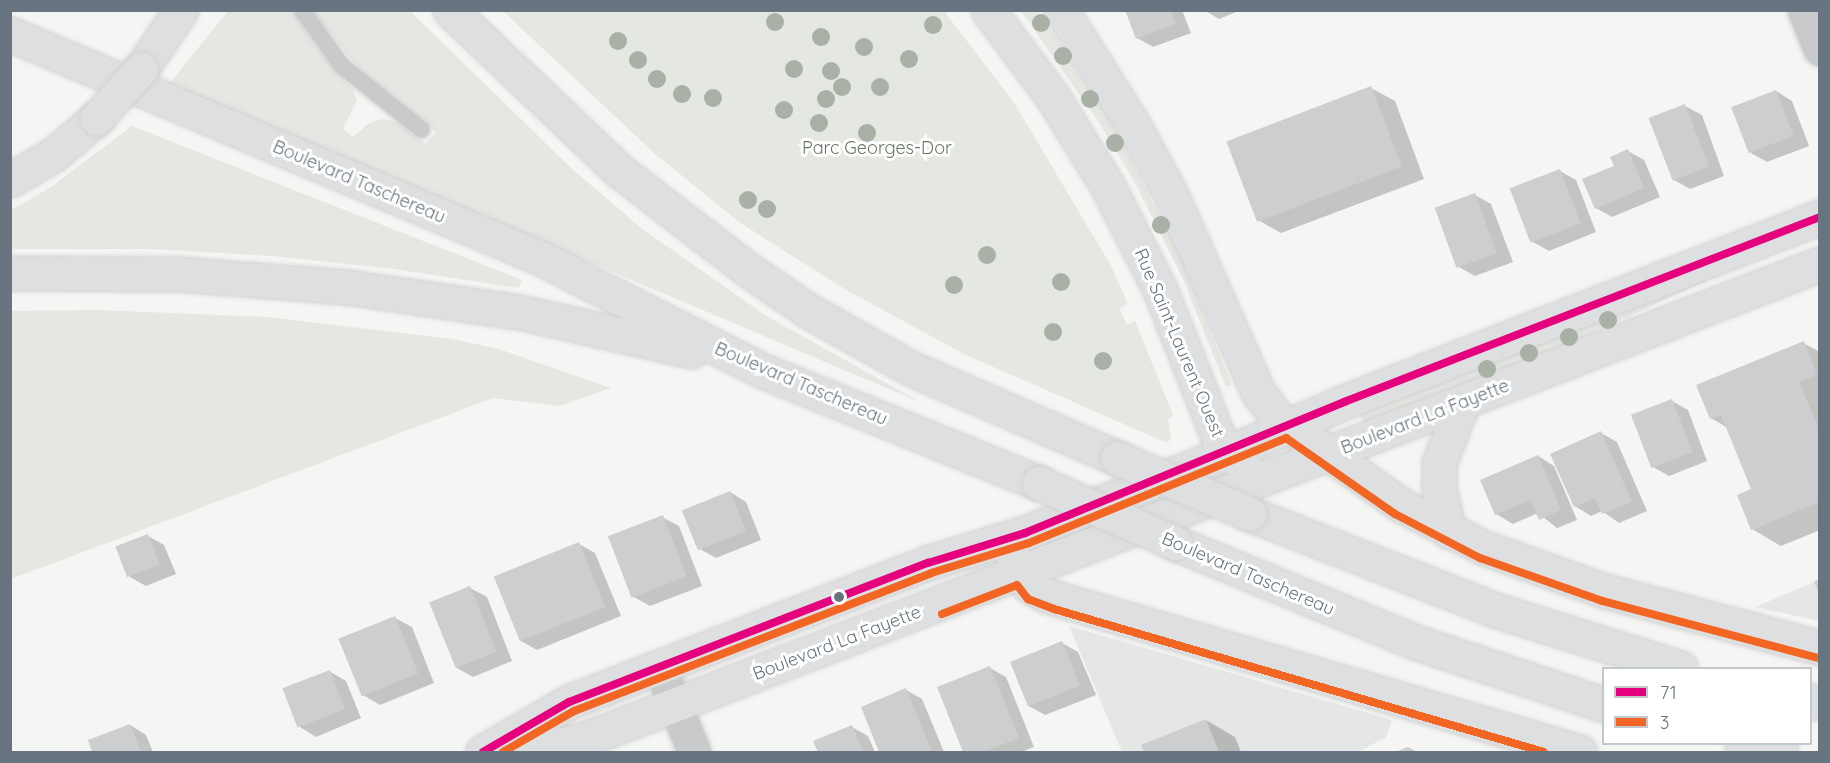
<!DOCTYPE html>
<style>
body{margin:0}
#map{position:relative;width:1830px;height:763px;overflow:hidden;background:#f5f5f4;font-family:Quicksand,sans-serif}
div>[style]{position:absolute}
.built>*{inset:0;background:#e5e6e6}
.green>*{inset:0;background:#e4e7e2}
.shadow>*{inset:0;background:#0003}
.building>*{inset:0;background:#cdcecf;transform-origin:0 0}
.roads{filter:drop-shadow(0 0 2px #d1d1d2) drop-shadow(0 0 2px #d1d1d2)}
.lane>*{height:16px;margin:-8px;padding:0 8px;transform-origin:8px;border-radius:8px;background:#c9cacb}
.street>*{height:33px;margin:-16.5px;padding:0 16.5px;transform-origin:16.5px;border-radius:16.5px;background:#c9cacb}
.secondary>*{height:33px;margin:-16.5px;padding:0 16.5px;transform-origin:16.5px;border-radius:16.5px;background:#dedfe0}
.primary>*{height:33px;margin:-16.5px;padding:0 16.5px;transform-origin:16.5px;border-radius:16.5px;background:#dedfe0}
.highway>*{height:33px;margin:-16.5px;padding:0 16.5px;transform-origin:16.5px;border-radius:16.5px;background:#dedfe0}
.bridges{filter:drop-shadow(0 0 2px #d2d3d3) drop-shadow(0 0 2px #d2d3d3)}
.primary-bridge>*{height:33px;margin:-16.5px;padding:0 16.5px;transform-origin:16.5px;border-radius:16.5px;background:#dedfe0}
.highway-bridge>*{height:33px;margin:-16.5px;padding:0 16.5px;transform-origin:16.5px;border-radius:16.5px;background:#dedfe0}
.bus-1>*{height:8px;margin:-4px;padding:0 4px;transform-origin:4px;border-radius:4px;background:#e5007d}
.bus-2>*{height:8px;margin:-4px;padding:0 4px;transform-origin:4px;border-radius:4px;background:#f26522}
.trees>*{width:18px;height:18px;margin:-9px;border-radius:50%;background:#a9b0a6}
.dots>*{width:16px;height:16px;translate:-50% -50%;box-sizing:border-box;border:3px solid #fff;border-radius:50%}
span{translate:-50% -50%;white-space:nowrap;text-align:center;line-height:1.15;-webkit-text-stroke:6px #fff;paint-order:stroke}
.park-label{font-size:18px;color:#6a7866}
.street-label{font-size:18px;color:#687580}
.frame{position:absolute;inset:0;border:12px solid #687580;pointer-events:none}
.legend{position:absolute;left:1602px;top:667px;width:210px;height:78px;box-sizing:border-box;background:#fff;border:2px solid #c3c8cc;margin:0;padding:8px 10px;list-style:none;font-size:18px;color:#687580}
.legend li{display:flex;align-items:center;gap:12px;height:30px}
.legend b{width:30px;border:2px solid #c3c8cc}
</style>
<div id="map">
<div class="built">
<i style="clip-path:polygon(1819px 579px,1819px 621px,1755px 607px,1814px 582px)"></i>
<i style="clip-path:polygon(1069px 626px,1392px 720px,1386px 737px,1358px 752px,1122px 752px)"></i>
</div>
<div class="green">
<i style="clip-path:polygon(228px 11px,293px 11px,321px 53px,352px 88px,357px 101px,343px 129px,353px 137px,368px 124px,382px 119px,395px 121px,426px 144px,436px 132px,361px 71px,312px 11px,410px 11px,571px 168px,641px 228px,765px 315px,922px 403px,169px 84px)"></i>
<i style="clip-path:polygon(503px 11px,944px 11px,1015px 104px,1111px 266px,1128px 304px,1119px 308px,1127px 325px,1135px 321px,1173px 415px,1168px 420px,1171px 439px,1167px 443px,964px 354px,848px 291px,778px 247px,739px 222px,653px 152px)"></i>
<i style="clip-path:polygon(1021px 11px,1038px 11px,1109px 118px,1179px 253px,1232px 385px,1226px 387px,1182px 277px,1136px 185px,1100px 124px)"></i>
<i style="clip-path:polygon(132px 126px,522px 280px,519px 288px,394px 269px,273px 256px,150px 249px,11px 249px,11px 210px,51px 187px)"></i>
<i style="clip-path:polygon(1756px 258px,1575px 341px,1364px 425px,1358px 410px)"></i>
<i style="clip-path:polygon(98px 310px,267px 317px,452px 339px,499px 349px,611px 388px,560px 406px,493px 398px,11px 579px,11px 311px)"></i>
</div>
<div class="shadow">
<i style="clip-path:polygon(1127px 10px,1182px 10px,1191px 33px,1153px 47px,1137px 38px)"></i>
<i style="clip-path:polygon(1204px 10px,1241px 10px,1219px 19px)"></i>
<i style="clip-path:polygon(1371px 88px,1395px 101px,1424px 179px,1281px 233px,1258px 220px)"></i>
<i style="clip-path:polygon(1776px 91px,1792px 101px,1809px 146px,1767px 162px,1751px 153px)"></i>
<i style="clip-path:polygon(1685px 106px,1702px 115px,1724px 176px,1690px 189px,1674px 180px)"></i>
<i style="clip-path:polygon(1628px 151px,1644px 160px,1660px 197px,1612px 217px,1596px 208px)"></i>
<i style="clip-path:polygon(1560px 171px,1576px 180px,1596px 232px,1549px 251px,1533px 242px)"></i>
<i style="clip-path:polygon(1475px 195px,1491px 204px,1513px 262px,1475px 276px,1459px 267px)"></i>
<i style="clip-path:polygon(1803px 343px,1820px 352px,1820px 530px,1781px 546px,1752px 529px,1753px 490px,1728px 428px,1711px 418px)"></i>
<i style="clip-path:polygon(1672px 401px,1688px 410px,1707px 461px,1669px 476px,1653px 467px)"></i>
<i style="clip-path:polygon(1601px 433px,1617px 442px,1647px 511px,1619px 523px,1602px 511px,1591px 516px,1575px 506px)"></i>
<i style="clip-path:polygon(1538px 456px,1554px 466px,1577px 520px,1557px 528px,1538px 513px,1513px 524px,1496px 514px)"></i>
<i style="clip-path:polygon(730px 492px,746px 502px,761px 540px,716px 558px,700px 549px)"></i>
<i style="clip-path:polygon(662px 517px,679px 526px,702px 586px,650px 606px,634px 597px)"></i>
<i style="clip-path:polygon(148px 536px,164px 545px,176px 574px,146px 586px,130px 577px)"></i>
<i style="clip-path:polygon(579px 544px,595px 553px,621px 616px,537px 650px,521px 641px)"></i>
<i style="clip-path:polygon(470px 588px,487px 597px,512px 661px,473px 677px,457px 668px)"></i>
<i style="clip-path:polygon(395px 618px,412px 627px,434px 683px,380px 705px,363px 695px)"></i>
<i style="clip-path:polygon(1062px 643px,1078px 652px,1096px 695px,1045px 715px,1029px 706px)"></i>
<i style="clip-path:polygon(990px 668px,1006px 677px,1034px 747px,1021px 752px,964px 752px,939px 688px)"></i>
<i style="clip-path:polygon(329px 671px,346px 681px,361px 718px,316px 737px,300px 727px)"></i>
<i style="clip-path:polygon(906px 690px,922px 699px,944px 752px,881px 752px,863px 707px)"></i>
<i style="clip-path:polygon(1206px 720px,1235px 737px,1241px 752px,1145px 752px,1143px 746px)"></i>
<i style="clip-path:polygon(130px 725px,146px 735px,153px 752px,94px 752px,90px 741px)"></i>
<i style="clip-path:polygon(852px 727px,868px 736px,875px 752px,819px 752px,815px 741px)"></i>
</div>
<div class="building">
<i style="clip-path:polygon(1125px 10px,1171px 10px,1176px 24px,1136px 39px)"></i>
<i style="left:1371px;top:86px;width:86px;height:155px;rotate:69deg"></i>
<i style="left:1776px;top:90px;width:49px;height:48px;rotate:69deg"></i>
<i style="left:1685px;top:104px;width:67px;height:39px;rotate:69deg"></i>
<i style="clip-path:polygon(1628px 149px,1644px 188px,1595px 209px,1582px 179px,1614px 166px,1610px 157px)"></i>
<i style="left:1560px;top:169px;width:58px;height:54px;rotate:69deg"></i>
<i style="left:1475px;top:193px;width:64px;height:43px;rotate:70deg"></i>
<i style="clip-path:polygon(1804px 341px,1817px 375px,1799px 382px,1820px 431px,1820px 502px,1751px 530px,1737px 495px,1751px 489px,1721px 415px,1710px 419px,1696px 385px)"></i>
<i style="left:1672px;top:399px;width:57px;height:44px;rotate:69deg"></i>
<i style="clip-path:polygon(1601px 431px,1632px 502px,1602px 514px,1595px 498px,1574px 507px,1550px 454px)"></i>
<i style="clip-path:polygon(1538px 455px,1561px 510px,1539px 520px,1530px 500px,1495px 515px,1480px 480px)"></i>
<i style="left:730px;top:491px;width:43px;height:52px;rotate:68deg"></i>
<i style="left:663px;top:515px;width:66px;height:59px;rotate:69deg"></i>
<i style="left:148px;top:534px;width:33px;height:35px;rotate:69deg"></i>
<i style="left:579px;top:542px;width:70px;height:92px;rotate:68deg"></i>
<i style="clip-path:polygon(1820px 579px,1820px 595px,1814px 582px)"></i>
<i style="left:470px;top:586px;width:71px;height:44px;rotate:68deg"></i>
<i style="left:395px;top:616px;width:62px;height:61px;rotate:68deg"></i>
<i style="left:1062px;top:641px;width:48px;height:56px;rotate:68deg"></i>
<i style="clip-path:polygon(990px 666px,1019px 738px,982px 752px,963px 752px,937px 687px)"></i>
<i style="left:330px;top:670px;width:42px;height:51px;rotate:69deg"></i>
<i style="clip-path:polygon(906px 688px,932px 752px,879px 752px,861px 707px)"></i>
<i style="clip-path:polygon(1206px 719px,1219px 752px,1144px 752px,1141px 745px)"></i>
<i style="clip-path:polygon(130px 724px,141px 752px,92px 752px,88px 740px)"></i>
<i style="clip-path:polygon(852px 725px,863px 752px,818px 752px,813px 741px)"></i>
<i style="clip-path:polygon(1408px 747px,1418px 752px,1395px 752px)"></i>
</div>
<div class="roads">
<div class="lane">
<i style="left:302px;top:10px;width:69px;rotate:54.5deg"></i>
<i style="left:342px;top:66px;width:102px;rotate:38.7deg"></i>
</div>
<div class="street">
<i style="left:1804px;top:10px;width:42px;rotate:67.7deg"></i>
<i style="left:660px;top:667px;width:92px;rotate:68.2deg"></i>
</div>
<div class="secondary">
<i style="left:988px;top:10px;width:107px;rotate:53.3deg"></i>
<i style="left:1052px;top:96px;width:105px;rotate:58.3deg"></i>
<i style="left:1107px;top:185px;width:118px;rotate:63.2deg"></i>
<i style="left:1160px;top:290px;width:176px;rotate:68.4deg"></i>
<i style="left:1225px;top:454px;width:21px;rotate:25deg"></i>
<i style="left:1061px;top:10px;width:133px;rotate:57.9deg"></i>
<i style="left:1132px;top:123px;width:82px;rotate:61.6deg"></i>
<i style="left:1171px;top:195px;width:215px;rotate:66.2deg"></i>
<i style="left:1258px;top:392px;width:31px;rotate:53deg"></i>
<i style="left:1277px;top:417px;width:152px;rotate:35.4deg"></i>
<i style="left:1401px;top:505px;width:93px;rotate:27.4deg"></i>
<i style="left:1484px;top:548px;width:128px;rotate:19.6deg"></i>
<i style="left:1605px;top:591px;width:222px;rotate:14.8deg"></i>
<i style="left:1449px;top:532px;width:45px;rotate:-102.8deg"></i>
<i style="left:1439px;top:488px;width:25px;rotate:-90deg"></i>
<i style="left:1439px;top:463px;width:66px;rotate:-68.5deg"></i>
<i style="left:1012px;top:555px;width:35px;rotate:61deg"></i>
<i style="left:1029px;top:586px;width:21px;rotate:28deg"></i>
<i style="left:1048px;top:596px;width:554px;rotate:16.34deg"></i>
<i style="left:483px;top:752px;width:99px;rotate:-30.2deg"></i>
<i style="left:569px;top:702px;width:385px;rotate:-21.2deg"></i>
<i style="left:928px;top:563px;width:102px;rotate:-17.2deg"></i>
<i style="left:1025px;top:533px;width:215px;rotate:-21.6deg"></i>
<i style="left:1225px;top:454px;width:130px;rotate:-23.6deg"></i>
<i style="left:1344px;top:402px;width:511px;rotate:-21.24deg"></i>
<i style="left:523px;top:752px;width:61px;rotate:-11.3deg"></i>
<i style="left:583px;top:740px;width:1325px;rotate:-21.05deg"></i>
</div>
<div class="primary">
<i style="left:141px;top:69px;width:71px;rotate:-55.9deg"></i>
<i style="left:10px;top:180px;width:50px;rotate:-30.2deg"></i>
<i style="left:53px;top:155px;width:57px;rotate:-40.1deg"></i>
</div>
<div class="highway">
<i style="left:450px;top:10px;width:236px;rotate:43.5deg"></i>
<i style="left:621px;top:172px;width:159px;rotate:37.6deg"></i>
<i style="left:747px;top:269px;width:73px;rotate:34.3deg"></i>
<i style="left:807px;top:310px;width:118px;rotate:29.4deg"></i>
<i style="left:910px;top:368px;width:226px;rotate:23.5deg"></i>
<i style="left:10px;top:34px;width:576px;rotate:22.87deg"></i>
<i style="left:541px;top:258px;width:249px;rotate:27deg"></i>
<i style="left:763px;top:371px;width:298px;rotate:22.1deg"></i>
<i style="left:10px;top:273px;width:168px;rotate:0.3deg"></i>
<i style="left:178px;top:274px;width:169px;rotate:4.4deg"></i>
<i style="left:347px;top:287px;width:174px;rotate:8.3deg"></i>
<i style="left:519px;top:312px;width:177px;rotate:12.7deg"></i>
<i style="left:1250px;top:514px;width:263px;rotate:21.4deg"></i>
<i style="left:1495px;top:610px;width:194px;rotate:17.4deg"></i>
<i style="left:1175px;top:543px;width:260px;rotate:22.4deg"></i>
<i style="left:1415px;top:642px;width:199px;rotate:18.4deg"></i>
<i style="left:1810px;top:701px;width:10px;rotate:11deg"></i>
<i style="left:1742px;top:744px;width:40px;rotate:12deg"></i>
</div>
</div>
<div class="bridges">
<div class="primary-bridge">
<i style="left:97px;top:118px;width:66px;rotate:-48.1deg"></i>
</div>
<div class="highway-bridge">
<i style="left:1117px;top:458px;width:144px;rotate:22.8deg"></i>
<i style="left:1039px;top:483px;width:149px;rotate:23.8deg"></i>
</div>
</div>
<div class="bus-1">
<i style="left:483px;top:752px;width:99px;rotate:-30.2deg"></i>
<i style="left:569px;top:702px;width:385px;rotate:-21.2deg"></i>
<i style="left:928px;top:563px;width:102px;rotate:-17.2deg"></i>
<i style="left:1025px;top:533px;width:345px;rotate:-22.3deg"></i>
<i style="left:1344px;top:402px;width:511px;rotate:-21.24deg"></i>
</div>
<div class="bus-2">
<i style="left:942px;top:614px;width:80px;rotate:-21.1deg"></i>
<i style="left:1017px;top:585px;width:18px;rotate:52deg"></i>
<i style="left:1028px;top:599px;width:28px;rotate:21deg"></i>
<i style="left:1054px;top:609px;width:510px;rotate:16.27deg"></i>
<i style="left:503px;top:752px;width:82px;rotate:-30deg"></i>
<i style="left:574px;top:711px;width:383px;rotate:-21.1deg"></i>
<i style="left:931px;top:573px;width:102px;rotate:-17deg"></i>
<i style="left:1029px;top:543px;width:278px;rotate:-22.2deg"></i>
<i style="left:1286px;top:438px;width:133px;rotate:34.9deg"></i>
<i style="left:1395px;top:514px;width:96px;rotate:27.4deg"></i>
<i style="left:1480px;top:558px;width:129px;rotate:19.4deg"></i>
<i style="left:1602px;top:601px;width:222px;rotate:14.8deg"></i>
</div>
<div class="trees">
<i style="left:775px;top:22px"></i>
<i style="left:1041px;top:23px"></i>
<i style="left:933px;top:25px"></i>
<i style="left:821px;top:37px"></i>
<i style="left:618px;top:41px"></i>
<i style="left:864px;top:47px"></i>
<i style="left:1063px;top:56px"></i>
<i style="left:909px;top:59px"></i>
<i style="left:638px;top:60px"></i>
<i style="left:794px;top:69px"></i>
<i style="left:831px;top:71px"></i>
<i style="left:657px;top:79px"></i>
<i style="left:842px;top:87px"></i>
<i style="left:880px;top:87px"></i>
<i style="left:682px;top:94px"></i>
<i style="left:713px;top:98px"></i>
<i style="left:826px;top:99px"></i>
<i style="left:1090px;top:99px"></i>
<i style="left:784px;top:110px"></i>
<i style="left:819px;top:123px"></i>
<i style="left:867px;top:133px"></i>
<i style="left:1115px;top:143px"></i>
<i style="left:748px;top:200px"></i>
<i style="left:767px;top:209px"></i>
<i style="left:1161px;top:225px"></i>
<i style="left:987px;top:255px"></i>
<i style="left:1061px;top:282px"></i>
<i style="left:954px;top:285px"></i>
<i style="left:1608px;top:320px"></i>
<i style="left:1053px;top:332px"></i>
<i style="left:1569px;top:337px"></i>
<i style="left:1529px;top:353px"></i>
<i style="left:1103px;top:361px"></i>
<i style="left:1487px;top:369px"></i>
</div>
<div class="dots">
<i style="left:839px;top:597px;background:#687580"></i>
</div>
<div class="park-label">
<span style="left:877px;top:148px">Parc Georges-Dor</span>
</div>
<div class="street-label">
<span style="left:359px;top:182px;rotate:23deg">Boulevard Taschereau</span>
<span style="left:1179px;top:343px;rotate:67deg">Rue Saint-Laurent Ouest</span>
<span style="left:801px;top:384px;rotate:23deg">Boulevard Taschereau</span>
<span style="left:1425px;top:417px;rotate:-21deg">Boulevard La Fayette</span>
<span style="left:1248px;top:574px;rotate:23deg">Boulevard Taschereau</span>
<span style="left:837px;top:643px;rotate:-21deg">Boulevard La Fayette</span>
</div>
<div class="frame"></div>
<ul class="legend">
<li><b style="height:8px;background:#e5007d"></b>71</li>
<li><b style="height:8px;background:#f26522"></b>3</li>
</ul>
</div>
